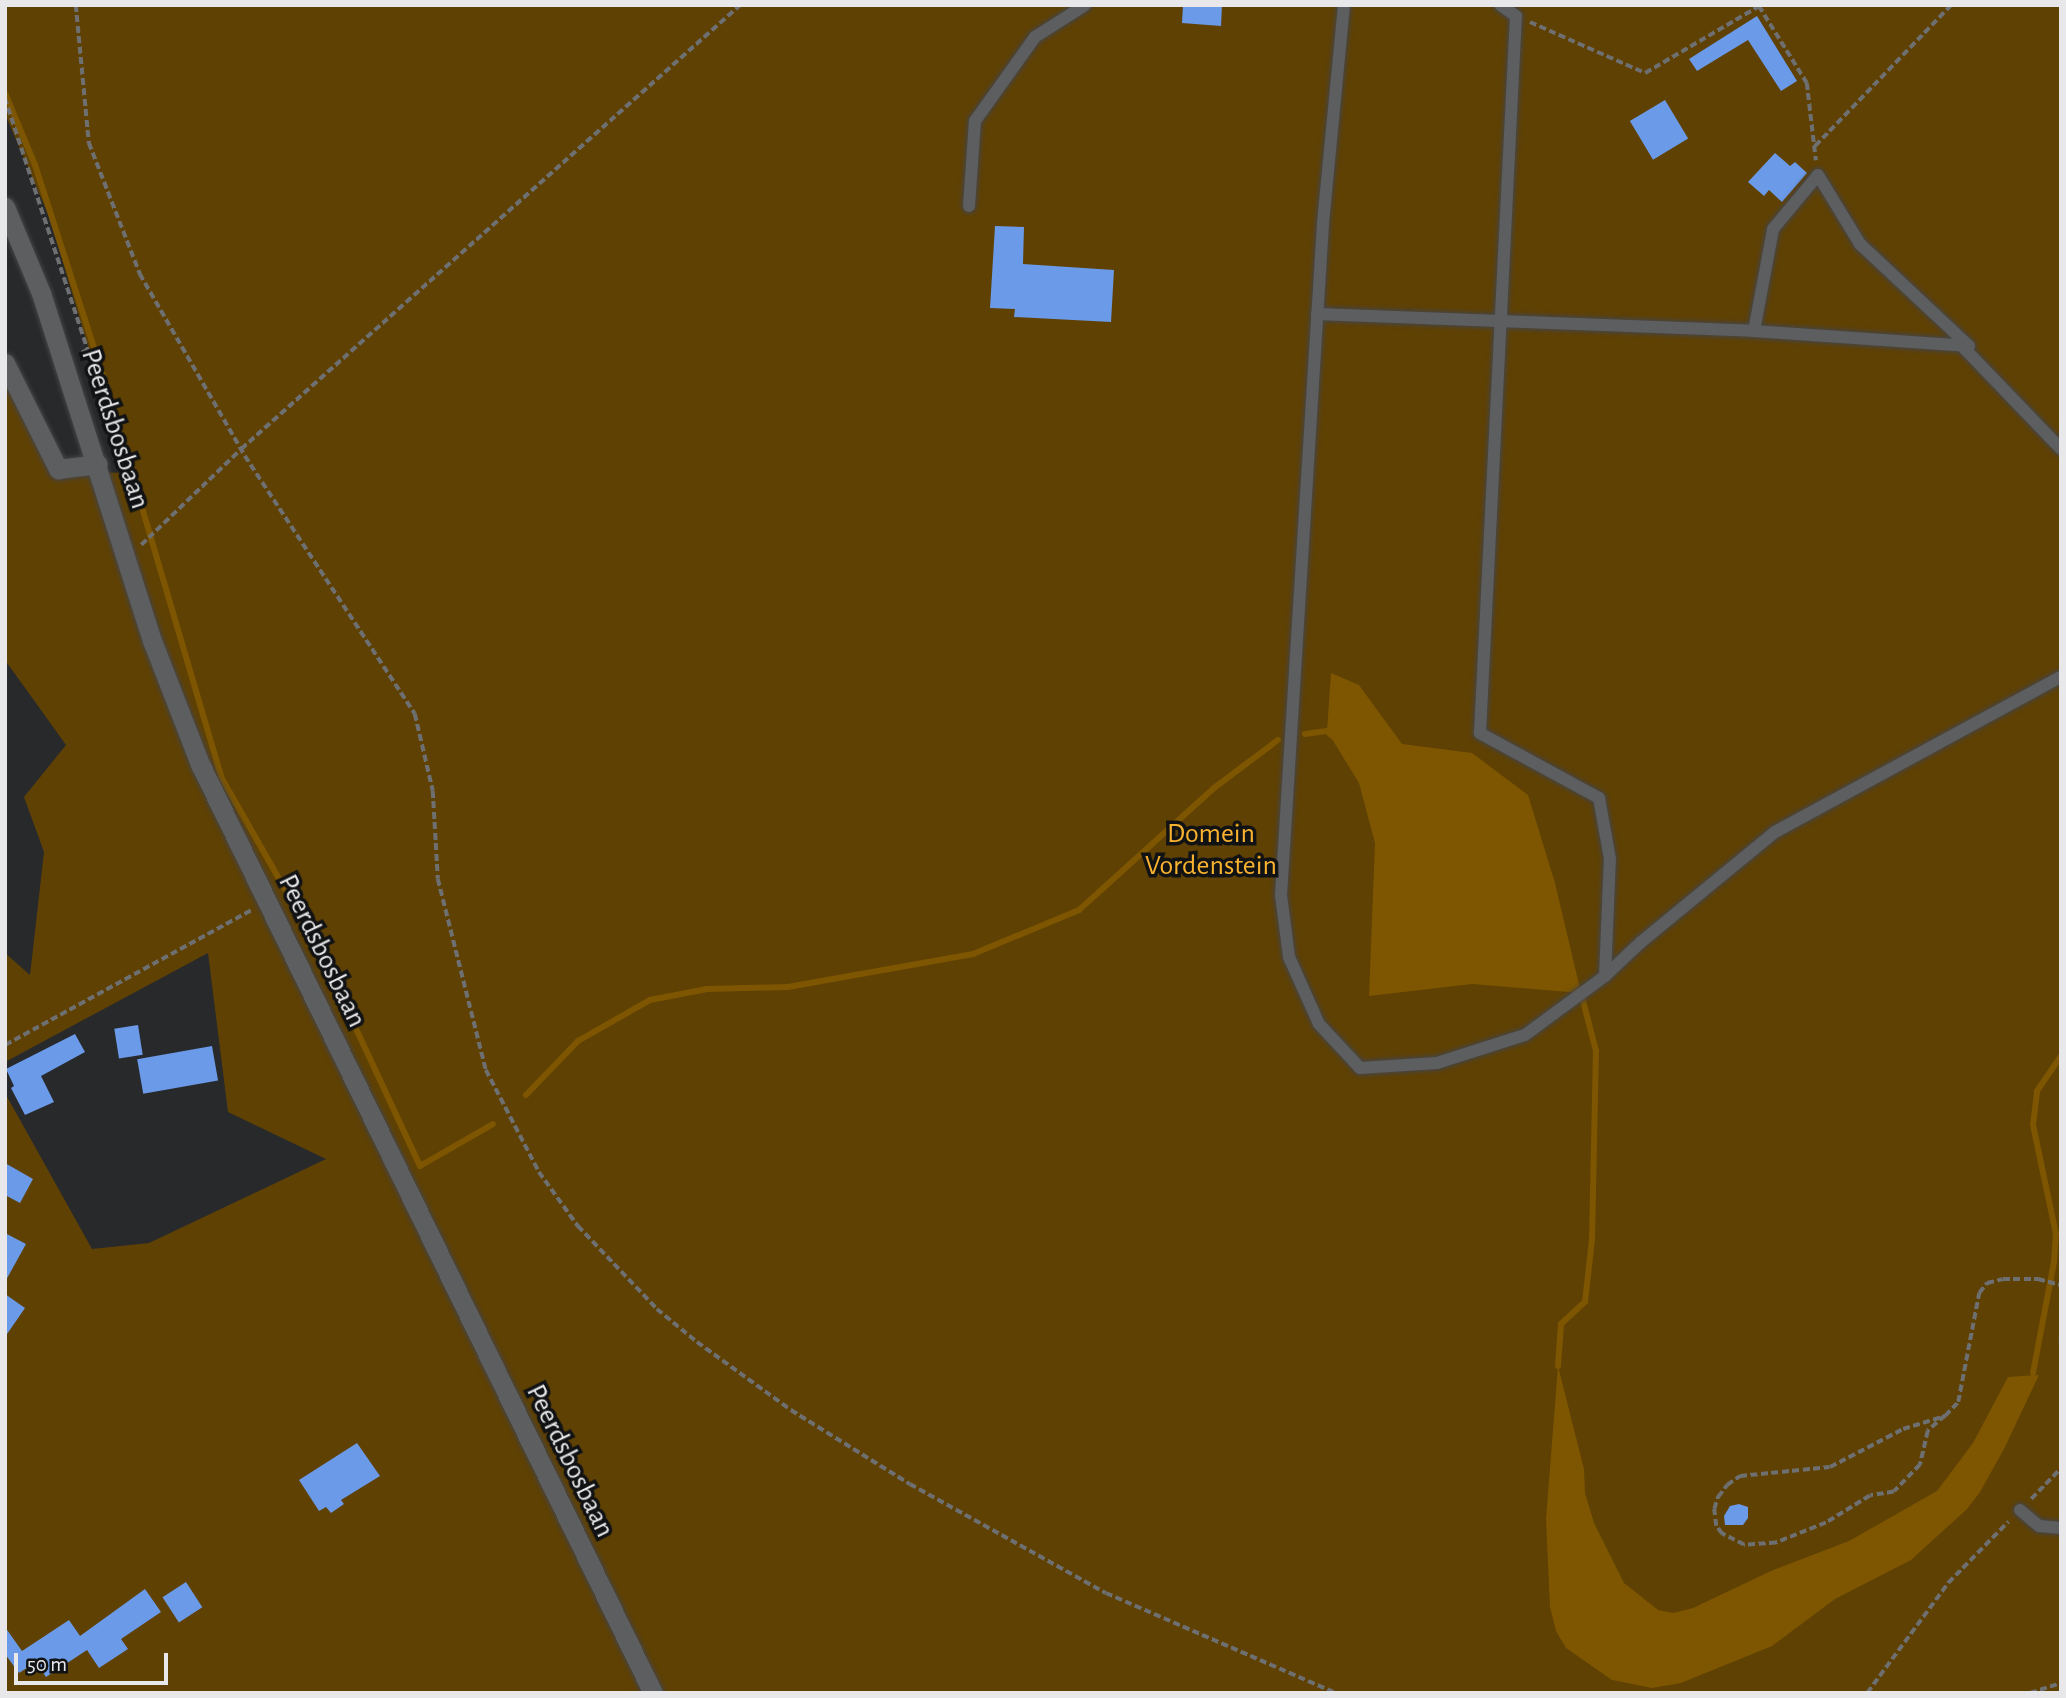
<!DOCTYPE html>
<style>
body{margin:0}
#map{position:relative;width:2066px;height:1698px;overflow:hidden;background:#28292b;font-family:"Alegreya Sans",sans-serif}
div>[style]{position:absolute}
.green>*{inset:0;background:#5f4104}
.water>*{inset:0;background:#7e5601}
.stream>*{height:6px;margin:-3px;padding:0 3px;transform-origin:3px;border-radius:3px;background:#7e5601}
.building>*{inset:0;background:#6b9ae8;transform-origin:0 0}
.path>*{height:3.5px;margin-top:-1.75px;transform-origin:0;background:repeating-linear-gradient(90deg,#6e6f71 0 7px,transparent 0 10.5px)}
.roads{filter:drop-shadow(0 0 2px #454547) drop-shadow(0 0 2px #454547)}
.service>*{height:12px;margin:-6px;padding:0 6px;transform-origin:6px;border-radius:6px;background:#5d5e60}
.minor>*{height:19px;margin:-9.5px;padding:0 9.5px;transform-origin:9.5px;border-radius:9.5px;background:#5d5e60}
span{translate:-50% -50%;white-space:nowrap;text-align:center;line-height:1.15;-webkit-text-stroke:7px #111213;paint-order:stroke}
.street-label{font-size:28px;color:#e8e8ea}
.park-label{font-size:28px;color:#f8b230}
.frame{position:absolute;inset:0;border:7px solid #e8e8ea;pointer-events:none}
.scale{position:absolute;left:14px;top:1653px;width:154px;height:32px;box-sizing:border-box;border:4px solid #e8e8ea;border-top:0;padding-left:9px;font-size:21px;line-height:24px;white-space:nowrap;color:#e8e8ea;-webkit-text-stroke:5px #111213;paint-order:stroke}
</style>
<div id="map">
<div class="green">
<i style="clip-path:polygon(5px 5px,2061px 5px,2061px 1693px,5px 1693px,5px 1093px,92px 1249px,149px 1243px,326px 1159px,228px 1112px,208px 953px,5px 1062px,5px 953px,30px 975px,44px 852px,24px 797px,66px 745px,5px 660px,5px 379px,56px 471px,126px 473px,49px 216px,5px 114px)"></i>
</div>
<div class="water">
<i style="clip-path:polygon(1331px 673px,1359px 685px,1402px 744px,1472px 753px,1528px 795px,1555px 883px,1581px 993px,1472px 984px,1369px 996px,1375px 843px,1359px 783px,1327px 731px)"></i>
<i style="clip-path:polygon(1558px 1366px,1584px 1469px,1585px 1493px,1594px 1523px,1624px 1583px,1658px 1610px,1673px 1613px,1693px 1608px,1771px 1571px,1849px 1541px,1937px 1491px,1973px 1443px,2008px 1377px,2039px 1375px,2004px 1449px,1980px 1492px,1967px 1509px,1911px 1560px,1835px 1599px,1772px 1646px,1681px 1683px,1652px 1688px,1612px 1680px,1566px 1648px,1556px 1631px,1550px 1607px,1546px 1519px)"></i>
</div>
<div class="stream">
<i style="left:5px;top:93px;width:78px;rotate:67.4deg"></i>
<i style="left:35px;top:165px;width:221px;rotate:72.1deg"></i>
<i style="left:103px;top:375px;width:419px;rotate:73.6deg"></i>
<i style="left:221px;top:777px;width:193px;rotate:60.3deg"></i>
<i style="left:317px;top:945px;width:244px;rotate:65deg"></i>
<i style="left:420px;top:1166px;width:84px;rotate:-29.9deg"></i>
<i style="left:1305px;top:734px;width:22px;rotate:-8deg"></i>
<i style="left:1327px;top:731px;width:6px;rotate:45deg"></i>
<i style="left:526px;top:1095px;width:75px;rotate:-46.1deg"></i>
<i style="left:578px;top:1041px;width:83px;rotate:-29.7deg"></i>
<i style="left:650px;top:1000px;width:58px;rotate:-10.9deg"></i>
<i style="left:707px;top:989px;width:81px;rotate:-1.4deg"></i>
<i style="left:788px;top:987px;width:188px;rotate:-10.1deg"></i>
<i style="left:973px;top:954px;width:115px;rotate:-22.5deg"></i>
<i style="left:1079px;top:910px;width:182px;rotate:-42.1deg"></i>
<i style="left:1214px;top:788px;width:80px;rotate:-36.9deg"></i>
<i style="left:1558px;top:1366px;width:42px;rotate:-85.9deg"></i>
<i style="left:1561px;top:1324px;width:33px;rotate:-43deg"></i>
<i style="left:1585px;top:1302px;width:62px;rotate:-83.6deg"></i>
<i style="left:1592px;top:1240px;width:189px;rotate:-88.8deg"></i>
<i style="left:1596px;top:1051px;width:60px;rotate:-104.5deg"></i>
<i style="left:2033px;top:1373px;width:113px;rotate:-79.3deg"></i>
<i style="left:2054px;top:1262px;width:28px;rotate:-86deg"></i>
<i style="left:2056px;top:1234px;width:111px;rotate:-101.9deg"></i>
<i style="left:2033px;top:1125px;width:34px;rotate:-83deg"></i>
<i style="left:2037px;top:1091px;width:42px;rotate:-55.6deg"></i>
</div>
<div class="building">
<i style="clip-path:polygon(1183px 5px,1222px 5px,1221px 26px,1182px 23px)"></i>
<i style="clip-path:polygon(1757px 16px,1797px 81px,1781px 91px,1748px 40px,1697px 71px,1689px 59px)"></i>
<i style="left:1665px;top:100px;width:45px;height:41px;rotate:59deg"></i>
<i style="clip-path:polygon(1775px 153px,1790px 166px,1795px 162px,1807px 173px,1782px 202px,1769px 190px,1764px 196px,1748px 182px)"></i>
<i style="clip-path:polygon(995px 226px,1024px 227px,1023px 264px,1114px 270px,1111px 322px,1014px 317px,1015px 309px,990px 308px)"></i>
<i style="left:138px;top:1025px;width:30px;height:24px;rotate:81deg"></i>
<i style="clip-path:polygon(75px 1034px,85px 1052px,41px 1076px,54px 1102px,25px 1115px,11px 1088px,14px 1086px,6px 1069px)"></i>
<i style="left:212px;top:1046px;width:35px;height:76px;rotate:80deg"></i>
<i style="clip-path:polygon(5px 1163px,33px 1179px,20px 1203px,5px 1195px)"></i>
<i style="clip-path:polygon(5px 1233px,26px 1244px,5px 1282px)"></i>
<i style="clip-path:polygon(5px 1294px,25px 1308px,5px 1337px)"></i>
<i style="clip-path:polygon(357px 1443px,380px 1476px,341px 1500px,344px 1504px,331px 1513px,326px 1507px,319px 1511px,299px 1480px)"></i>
<i style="clip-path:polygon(1739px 1504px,1748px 1507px,1748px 1518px,1743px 1525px,1725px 1525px,1724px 1516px,1730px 1506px)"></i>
<i style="left:186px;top:1582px;width:30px;height:28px;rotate:57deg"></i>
<i style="clip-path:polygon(145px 1589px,161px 1612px,121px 1639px,128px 1649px,99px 1668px,87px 1650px,46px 1677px,36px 1662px,19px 1673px,5px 1654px,5px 1627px,22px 1651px,69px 1620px,80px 1636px)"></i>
</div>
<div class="path">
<i style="left:76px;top:5px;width:139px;rotate:84.6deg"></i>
<i style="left:89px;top:143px;width:141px;rotate:68.7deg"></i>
<i style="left:140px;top:274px;width:210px;rotate:60deg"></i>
<i style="left:245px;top:456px;width:309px;rotate:56.6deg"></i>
<i style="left:415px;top:714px;width:79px;rotate:76.8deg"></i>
<i style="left:433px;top:791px;width:88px;rotate:86.7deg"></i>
<i style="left:438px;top:879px;width:197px;rotate:75.9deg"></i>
<i style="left:486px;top:1070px;width:115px;rotate:62.5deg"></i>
<i style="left:539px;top:1172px;width:67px;rotate:54.2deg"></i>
<i style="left:578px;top:1226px;width:115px;rotate:46.4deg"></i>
<i style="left:657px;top:1309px;width:52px;rotate:39.5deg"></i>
<i style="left:697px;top:1342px;width:116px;rotate:35.9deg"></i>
<i style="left:791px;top:1410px;width:140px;rotate:31.9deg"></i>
<i style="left:910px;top:1484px;width:224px;rotate:29.1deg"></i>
<i style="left:1106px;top:1593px;width:251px;rotate:23.5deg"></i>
<i style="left:1530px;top:22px;width:126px;rotate:23.9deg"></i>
<i style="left:1645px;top:73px;width:132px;rotate:-30.4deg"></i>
<i style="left:1759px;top:6px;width:91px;rotate:58.1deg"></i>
<i style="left:1807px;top:83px;width:78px;rotate:83.3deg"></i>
<i style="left:5px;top:98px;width:265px;rotate:71.8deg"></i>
<i style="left:88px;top:350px;width:9px;rotate:153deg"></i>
<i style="left:1815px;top:146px;width:196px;rotate:-46deg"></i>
<i style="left:141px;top:545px;width:139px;rotate:-43.8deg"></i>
<i style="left:241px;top:449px;width:668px;rotate:-41.66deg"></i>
<i style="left:5px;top:1045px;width:281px;rotate:-28.7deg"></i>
<i style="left:2061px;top:1336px;width:7px;rotate:90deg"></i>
<i style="left:1945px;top:1416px;width:23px;rotate:139deg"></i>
<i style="left:1928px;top:1431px;width:35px;rotate:103deg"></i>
<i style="left:1920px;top:1465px;width:37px;rotate:134deg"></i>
<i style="left:1894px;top:1492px;width:24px;rotate:171deg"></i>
<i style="left:1870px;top:1496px;width:52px;rotate:148.5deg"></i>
<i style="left:1826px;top:1523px;width:54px;rotate:158.2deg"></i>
<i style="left:1776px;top:1543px;width:32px;rotate:176deg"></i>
<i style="left:1744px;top:1545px;width:25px;rotate:-153deg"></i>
<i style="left:1722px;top:1534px;width:10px;rotate:-127deg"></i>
<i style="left:1716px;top:1526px;width:17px;rotate:-97deg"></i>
<i style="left:1714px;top:1509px;width:13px;rotate:-72deg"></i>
<i style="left:1718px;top:1497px;width:15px;rotate:-53deg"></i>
<i style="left:1727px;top:1485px;width:16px;rotate:-35deg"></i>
<i style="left:1740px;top:1476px;width:90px;rotate:-5.7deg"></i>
<i style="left:1830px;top:1467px;width:82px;rotate:-27.5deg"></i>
<i style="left:1903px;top:1429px;width:44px;rotate:-17.2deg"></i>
<i style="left:1945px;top:1416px;width:19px;rotate:-47deg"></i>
<i style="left:1958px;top:1402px;width:111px;rotate:-79.1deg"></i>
<i style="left:1979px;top:1293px;width:13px;rotate:-51deg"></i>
<i style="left:1987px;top:1283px;width:16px;rotate:-14deg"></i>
<i style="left:2003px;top:1279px;width:35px"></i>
<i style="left:2038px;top:1279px;width:24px;rotate:15deg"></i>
<i style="left:2031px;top:1499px;width:43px;rotate:-45.9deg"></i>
<i style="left:1867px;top:1693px;width:137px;rotate:-53.6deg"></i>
<i style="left:1948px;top:1583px;width:86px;rotate:-45.5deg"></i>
<i style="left:2030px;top:1693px;width:33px;rotate:-18deg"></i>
</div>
<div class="roads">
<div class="service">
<i style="left:1344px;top:5px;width:220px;rotate:95.5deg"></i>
<i style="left:1323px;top:224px;width:672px;rotate:93.58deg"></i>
<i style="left:1281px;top:895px;width:63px;rotate:82.6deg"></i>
<i style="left:1289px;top:957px;width:73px;rotate:65.9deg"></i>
<i style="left:1319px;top:1024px;width:60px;rotate:47deg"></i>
<i style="left:1360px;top:1068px;width:77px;rotate:-3.7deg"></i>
<i style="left:1437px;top:1063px;width:92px;rotate:-17.7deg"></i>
<i style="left:1525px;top:1035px;width:99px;rotate:-36.4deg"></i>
<i style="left:1605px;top:976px;width:117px;rotate:-87.6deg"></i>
<i style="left:1610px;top:859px;width:62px;rotate:-100.2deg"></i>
<i style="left:1599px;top:798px;width:136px;rotate:-151.4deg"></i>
<i style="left:1480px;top:733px;width:718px;rotate:-87.13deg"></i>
<i style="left:1516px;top:16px;width:19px;rotate:-145deg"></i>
<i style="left:969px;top:206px;width:85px;rotate:-86deg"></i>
<i style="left:975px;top:121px;width:103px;rotate:-54.5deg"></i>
<i style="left:1035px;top:37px;width:59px;rotate:-32.6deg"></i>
<i style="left:1317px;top:314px;width:437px;rotate:2.2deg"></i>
<i style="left:1754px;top:331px;width:104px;rotate:-79.4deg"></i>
<i style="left:1773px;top:229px;width:70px;rotate:-50.2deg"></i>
<i style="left:1818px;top:175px;width:81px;rotate:58.7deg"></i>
<i style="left:1860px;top:244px;width:149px;rotate:43.1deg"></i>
<i style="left:1969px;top:346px;width:216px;rotate:-176deg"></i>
<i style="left:1961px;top:345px;width:144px;rotate:46.1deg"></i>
<i style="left:1605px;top:976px;width:50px;rotate:-43.4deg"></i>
<i style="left:1641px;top:942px;width:173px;rotate:-39.4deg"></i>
<i style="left:1775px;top:832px;width:325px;rotate:-28.5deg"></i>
<i style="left:2020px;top:1510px;width:25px;rotate:40deg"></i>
<i style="left:2039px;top:1526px;width:22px;rotate:5deg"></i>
</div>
<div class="minor">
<i style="left:5px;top:207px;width:93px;rotate:67.3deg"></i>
<i style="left:41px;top:293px;width:367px;rotate:72.3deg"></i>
<i style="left:153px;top:643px;width:130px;rotate:68.8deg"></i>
<i style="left:200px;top:764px;width:1034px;rotate:64.01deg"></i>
<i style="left:5px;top:363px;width:119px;rotate:63.4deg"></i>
<i style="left:58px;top:469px;width:40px;rotate:-7.1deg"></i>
</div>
</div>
<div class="street-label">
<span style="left:115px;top:429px;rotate:72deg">Peerdsbosbaan</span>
<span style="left:322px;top:951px;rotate:64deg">Peerdsbosbaan</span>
<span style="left:570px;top:1461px;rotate:64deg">Peerdsbosbaan</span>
</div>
<div class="park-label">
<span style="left:1211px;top:850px">Domein<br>Vordenstein</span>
</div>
<div class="frame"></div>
<div class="scale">50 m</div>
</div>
